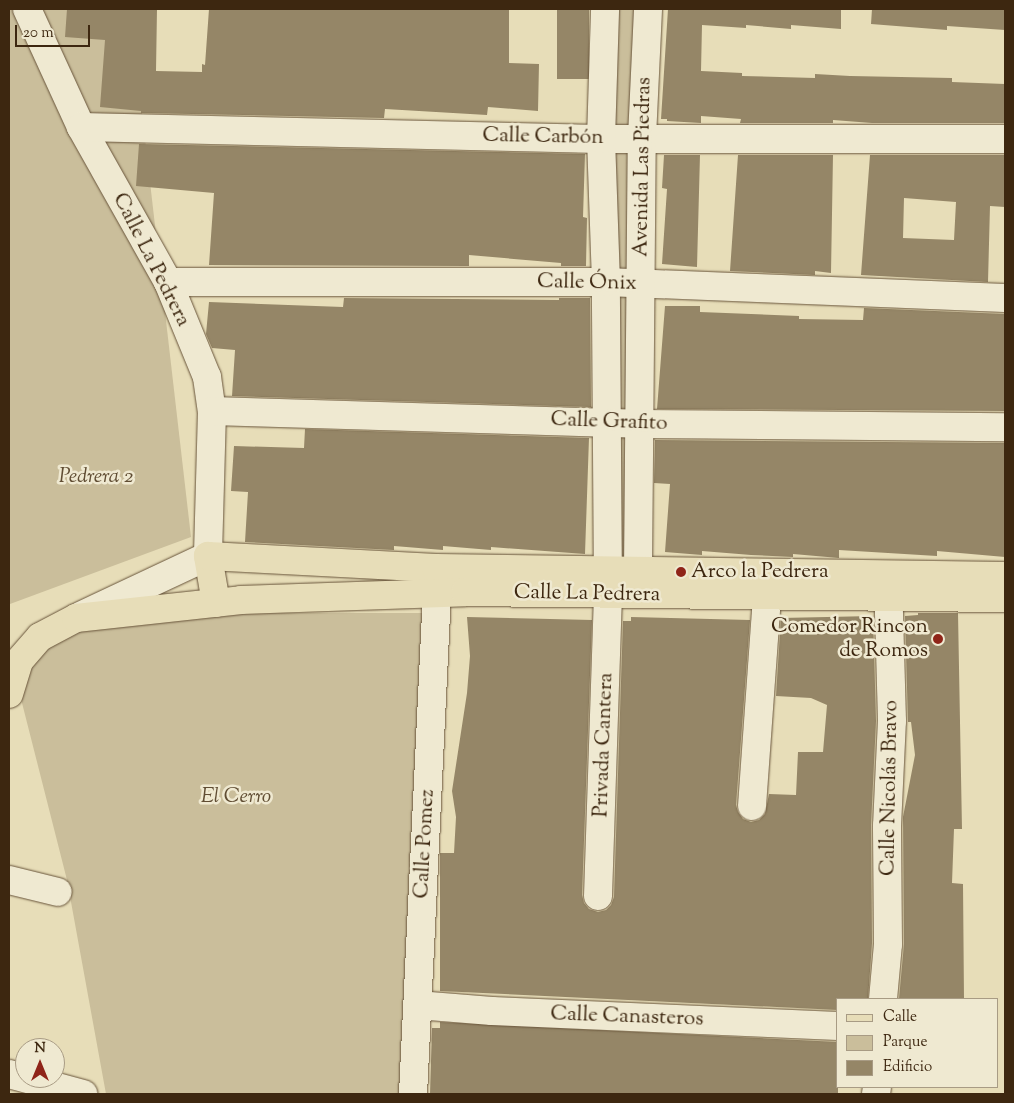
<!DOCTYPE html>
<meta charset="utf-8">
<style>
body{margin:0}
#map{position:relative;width:1014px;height:1103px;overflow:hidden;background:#e7ddb8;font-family:"Sorts Mill Goudy",serif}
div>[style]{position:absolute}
.green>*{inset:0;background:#cabe9b}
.building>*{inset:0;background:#958667;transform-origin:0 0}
.roads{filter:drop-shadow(0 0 1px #68543a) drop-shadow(0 0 1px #68543a)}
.minor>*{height:28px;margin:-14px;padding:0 14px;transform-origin:14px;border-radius:14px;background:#efe9d1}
.major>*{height:28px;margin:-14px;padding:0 14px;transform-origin:14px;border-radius:14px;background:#e7ddb8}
.dots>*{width:14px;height:14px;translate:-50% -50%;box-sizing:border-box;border:2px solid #efe9d1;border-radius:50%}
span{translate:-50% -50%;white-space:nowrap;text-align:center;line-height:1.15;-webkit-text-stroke:5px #efe9d1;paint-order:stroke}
.street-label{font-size:21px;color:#3d2710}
.park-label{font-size:21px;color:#604d33;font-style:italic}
.poi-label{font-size:21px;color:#3d2710}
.left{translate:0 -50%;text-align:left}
.right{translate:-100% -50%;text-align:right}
.frame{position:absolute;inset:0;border:10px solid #3d2710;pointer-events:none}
.legend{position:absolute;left:836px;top:998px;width:162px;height:90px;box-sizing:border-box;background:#efe9d1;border:1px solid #a89b84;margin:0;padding:6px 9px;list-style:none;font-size:15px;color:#3d2710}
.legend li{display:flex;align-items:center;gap:10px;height:25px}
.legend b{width:25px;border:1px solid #a89b84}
.north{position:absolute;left:15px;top:1038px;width:50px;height:50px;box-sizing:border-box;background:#efe9d1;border:1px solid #a89b84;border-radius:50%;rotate:0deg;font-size:14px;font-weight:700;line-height:20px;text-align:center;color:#3d2710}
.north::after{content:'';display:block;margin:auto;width:18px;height:22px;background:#8f2418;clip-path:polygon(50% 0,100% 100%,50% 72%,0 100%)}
.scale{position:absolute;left:15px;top:25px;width:75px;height:22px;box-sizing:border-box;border:2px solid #3d2710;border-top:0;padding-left:6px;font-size:15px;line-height:18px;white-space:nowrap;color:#3d2710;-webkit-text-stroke:4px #efe9d1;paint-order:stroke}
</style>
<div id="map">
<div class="green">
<i style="clip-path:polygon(9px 9px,130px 9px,191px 537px,10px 604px)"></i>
<i style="clip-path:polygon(614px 9px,638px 9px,625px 555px,610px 556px)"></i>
<i style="clip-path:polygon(214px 613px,426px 613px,411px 1094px,106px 1094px,67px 880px,21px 699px,29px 667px,45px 642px,78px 627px)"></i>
</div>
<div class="building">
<i style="clip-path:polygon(67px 9px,157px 9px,156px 71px,202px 72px,202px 64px,205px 65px,209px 9px,509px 9px,509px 63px,539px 64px,538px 111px,488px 107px,487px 115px,385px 109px,384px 118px,141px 113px,141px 111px,100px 107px,105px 40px,65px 37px)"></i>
<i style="left:557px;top:9px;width:32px;height:70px"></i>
<i style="clip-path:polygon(668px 9px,841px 9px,841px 29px,791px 25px,791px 29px,746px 25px,746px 28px,702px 25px,701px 71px,742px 73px,742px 76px,815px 78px,815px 74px,850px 76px,952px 78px,952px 82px,1005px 84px,1005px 123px,872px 123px,833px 120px,833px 123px,740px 123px,741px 119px,701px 116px,701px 123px,667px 121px,667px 119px,661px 119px)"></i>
<i style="clip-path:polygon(872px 9px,1005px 9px,1005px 30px,947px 26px,947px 30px,871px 24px)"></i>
<i style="clip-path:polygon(139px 144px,585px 154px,583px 217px,587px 218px,586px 266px,561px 266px,561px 263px,469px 255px,469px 266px,209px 265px,214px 193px,136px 186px)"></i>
<i style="clip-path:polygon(664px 155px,700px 155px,697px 267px,662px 264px,667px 189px,662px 188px)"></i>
<i style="clip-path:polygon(738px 155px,833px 155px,831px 273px,815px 271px,815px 275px,730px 271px)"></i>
<i style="clip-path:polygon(evenodd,870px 155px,1005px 155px,1005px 207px,990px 206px,988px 282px,861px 275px,870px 155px,904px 198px,956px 202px,954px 240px,903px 238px,904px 198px)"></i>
<i style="clip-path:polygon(344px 298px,559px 300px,559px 298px,590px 298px,591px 407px,232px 396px,235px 350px,212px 348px,206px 334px,209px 302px,343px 307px)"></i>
<i style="clip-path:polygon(665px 306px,700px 306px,700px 312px,799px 316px,799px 319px,863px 320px,864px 308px,1005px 314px,1005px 411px,657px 409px)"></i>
<i style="clip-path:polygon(305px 429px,589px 438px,585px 554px,491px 547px,491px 550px,443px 546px,443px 550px,394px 546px,394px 550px,245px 542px,248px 492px,231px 491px,234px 446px,304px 448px)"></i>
<i style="clip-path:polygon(655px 440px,1005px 443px,1005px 557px,937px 551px,937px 556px,839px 550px,839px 558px,793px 554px,793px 557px,751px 555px,702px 551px,702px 555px,665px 552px,670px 484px,654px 483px)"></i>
<i style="clip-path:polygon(918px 613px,958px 613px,962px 829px,954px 829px,952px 883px,963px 884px,964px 999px,899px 999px,904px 944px,903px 817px,915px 755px,911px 722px,908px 722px,905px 616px,918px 615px)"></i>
<i style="clip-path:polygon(873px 616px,876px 721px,871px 825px,872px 943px,868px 999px,838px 999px,838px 1010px,440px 991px,440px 853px,454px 853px,456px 817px,452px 791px,467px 693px,470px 656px,467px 617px,592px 620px,582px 895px,584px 903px,589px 909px,598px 912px,606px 910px,611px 905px,614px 897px,623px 621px,631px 621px,631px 617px,750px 620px,736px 805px,738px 812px,743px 819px,751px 822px,759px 820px,765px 814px,769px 794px,796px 795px,798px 752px,823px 752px,827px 705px,811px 698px,776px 696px,781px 618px)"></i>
<i style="clip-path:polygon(440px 1022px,838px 1042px,838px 1094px,430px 1094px,432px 1028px,440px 1028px)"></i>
</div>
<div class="roads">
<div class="minor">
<i style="left:27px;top:9px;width:130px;rotate:65.4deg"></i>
<i style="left:81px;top:127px;width:178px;rotate:60.7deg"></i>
<i style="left:168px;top:282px;width:103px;rotate:67.7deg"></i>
<i style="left:207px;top:377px;width:34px;rotate:82deg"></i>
<i style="left:212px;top:411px;width:145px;rotate:91.6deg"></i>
<i style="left:208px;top:556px;width:141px;rotate:154.9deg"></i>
<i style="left:81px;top:127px;width:520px;rotate:1.32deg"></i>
<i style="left:601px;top:139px;width:404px"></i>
<i style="left:168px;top:282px;width:438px"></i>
<i style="left:606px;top:282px;width:399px;rotate:2.3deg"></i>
<i style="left:212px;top:411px;width:426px;rotate:1.7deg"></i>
<i style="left:638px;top:424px;width:367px;rotate:0.5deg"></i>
<i style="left:636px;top:594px;width:24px;rotate:-85deg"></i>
<i style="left:638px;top:570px;width:433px;rotate:-89.5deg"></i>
<i style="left:642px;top:137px;width:128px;rotate:-87.3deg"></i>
<i style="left:752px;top:806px;width:211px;rotate:-85.9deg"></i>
<i style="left:9px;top:880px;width:50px;rotate:13.8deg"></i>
<i style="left:598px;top:896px;width:302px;rotate:-88.1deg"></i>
<i style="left:608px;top:594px;width:312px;rotate:-90.4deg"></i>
<i style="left:606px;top:282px;width:143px;rotate:-92deg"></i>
<i style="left:601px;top:139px;width:130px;rotate:-88.2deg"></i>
<i style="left:883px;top:999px;width:55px;rotate:-84.8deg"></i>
<i style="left:888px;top:944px;width:118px;rotate:-90.5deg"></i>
<i style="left:887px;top:826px;width:105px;rotate:-87.3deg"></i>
<i style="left:892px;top:721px;width:145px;rotate:-91.6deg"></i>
<i style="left:417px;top:1005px;width:75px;rotate:4.6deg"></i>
<i style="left:492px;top:1011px;width:346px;rotate:2.5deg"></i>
<i style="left:9px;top:1074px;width:77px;rotate:15.1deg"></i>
<i style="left:413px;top:1094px;width:502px;rotate:-87.26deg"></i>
<i style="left:876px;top:1094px;width:7px;rotate:-82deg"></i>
</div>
<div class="major">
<i style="left:216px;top:603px;width:48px;rotate:-99.7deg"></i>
<i style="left:208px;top:556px;width:228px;rotate:3deg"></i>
<i style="left:436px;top:568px;width:569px;rotate:0.81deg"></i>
<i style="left:9px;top:694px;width:34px;rotate:-73deg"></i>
<i style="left:19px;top:661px;width:32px;rotate:-49deg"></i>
<i style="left:40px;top:637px;width:41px;rotate:-27.8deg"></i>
<i style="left:76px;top:618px;width:166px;rotate:-6.2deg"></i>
<i style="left:241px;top:600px;width:224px;rotate:-2deg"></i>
<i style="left:465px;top:592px;width:540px;rotate:0.64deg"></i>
</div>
</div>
<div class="dots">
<i style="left:681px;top:572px;background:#8f2418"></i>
<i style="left:938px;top:639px;background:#8f2418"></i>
</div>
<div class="street-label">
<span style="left:543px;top:137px;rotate:1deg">Calle Carbón</span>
<span style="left:643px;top:167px;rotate:-89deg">Avenida Las Piedras</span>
<span style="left:151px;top:260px;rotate:63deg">Calle La Pedrera</span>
<span style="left:587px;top:283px;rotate:1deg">Calle Ónix</span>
<span style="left:609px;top:422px;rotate:2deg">Calle Grafito</span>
<span style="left:587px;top:594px;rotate:1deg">Calle La Pedrera</span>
<span style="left:604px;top:745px;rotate:-88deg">Privada Cantera</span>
<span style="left:890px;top:788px;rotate:-89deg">Calle Nicolás Bravo</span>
<span style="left:425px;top:844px;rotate:-87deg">Calle Pomez</span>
<span style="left:627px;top:1017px;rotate:2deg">Calle Canasteros</span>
</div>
<div class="park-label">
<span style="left:96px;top:477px">Pedrera 2</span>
<span style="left:236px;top:797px">El Cerro</span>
</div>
<div class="poi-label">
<span class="left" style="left:691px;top:572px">Arco la Pedrera</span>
<span class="right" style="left:928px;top:639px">Comedor Rincon<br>de Romos</span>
</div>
<div class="frame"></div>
<ul class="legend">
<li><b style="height:6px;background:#e7ddb8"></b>Calle</li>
<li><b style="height:14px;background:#cabe9b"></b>Parque</li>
<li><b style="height:14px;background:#958667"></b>Edificio</li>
</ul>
<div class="north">N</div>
<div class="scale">20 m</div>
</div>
